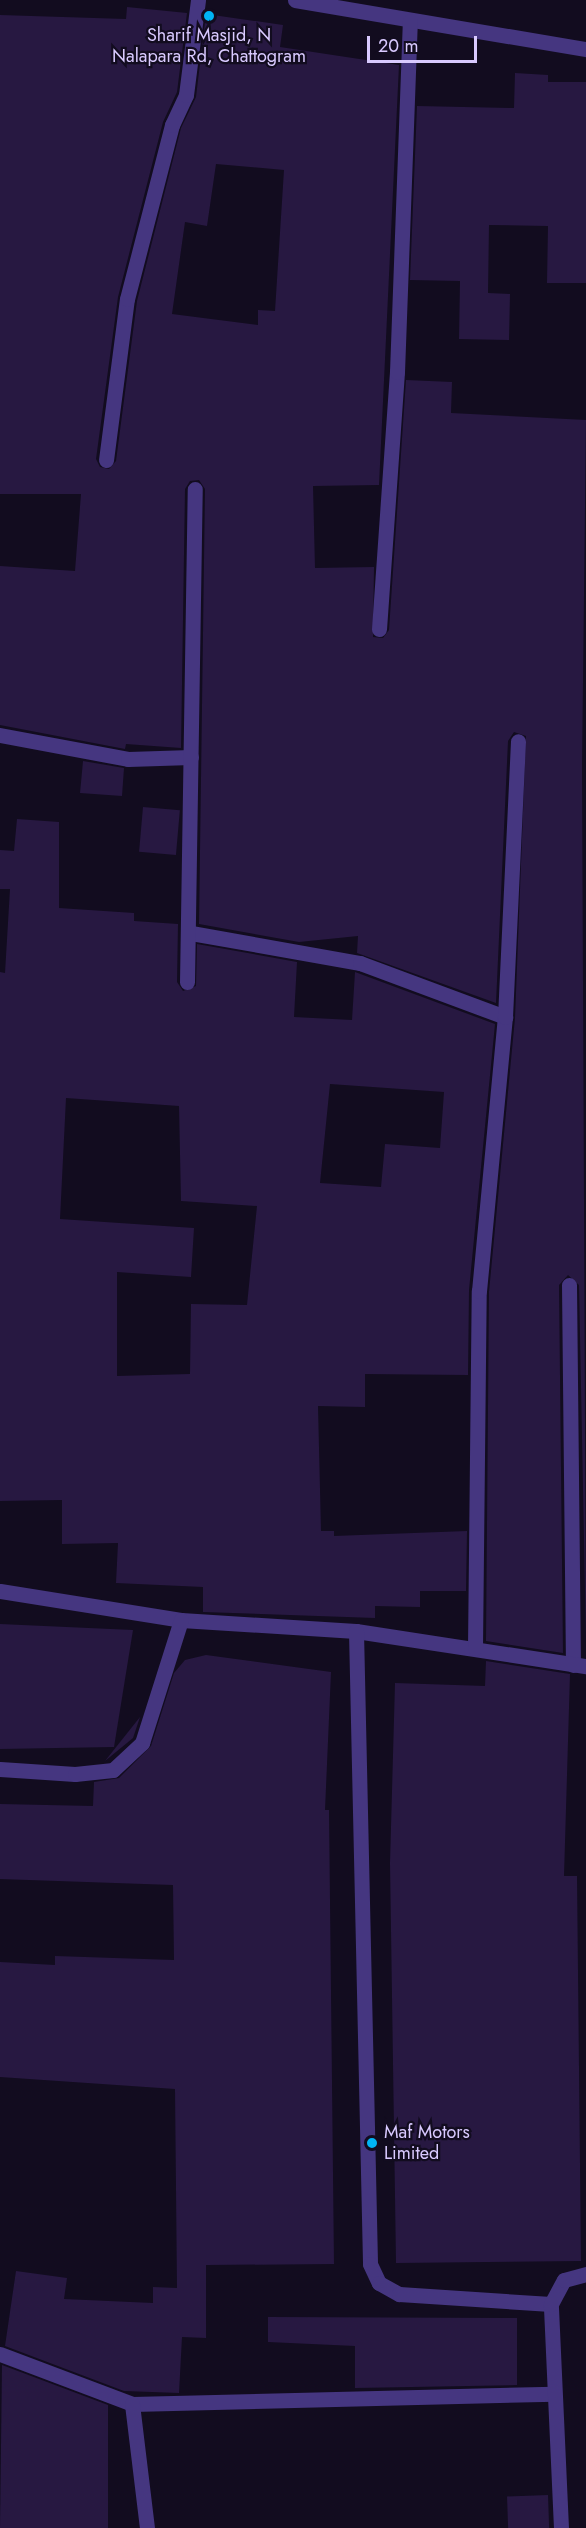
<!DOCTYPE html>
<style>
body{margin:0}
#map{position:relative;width:586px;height:2528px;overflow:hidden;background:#120c1f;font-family:Jost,sans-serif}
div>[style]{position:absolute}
.building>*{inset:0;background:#271841;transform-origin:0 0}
.street>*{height:15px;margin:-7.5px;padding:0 7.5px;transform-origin:7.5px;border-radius:7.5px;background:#453680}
.dots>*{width:16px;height:16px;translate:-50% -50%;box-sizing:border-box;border:3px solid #120c1f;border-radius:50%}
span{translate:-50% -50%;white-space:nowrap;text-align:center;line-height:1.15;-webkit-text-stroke:4.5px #120c1f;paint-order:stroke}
.poi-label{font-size:18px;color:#d9caff}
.left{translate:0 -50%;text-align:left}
.scale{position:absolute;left:367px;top:36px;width:110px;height:27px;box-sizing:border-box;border:3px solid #d9caff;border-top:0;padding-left:8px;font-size:18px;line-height:21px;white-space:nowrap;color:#d9caff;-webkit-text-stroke:4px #120c1f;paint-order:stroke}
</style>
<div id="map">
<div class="building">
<i style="clip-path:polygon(evenodd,127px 7px,187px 13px,177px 92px,163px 122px,118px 297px,96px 459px,100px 467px,109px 469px,116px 461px,137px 301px,181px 128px,196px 97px,206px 14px,283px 25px,280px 47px,399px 65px,379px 485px,313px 486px,315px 568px,374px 567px,373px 637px,383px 638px,389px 630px,406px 380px,452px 382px,451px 413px,586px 420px,582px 768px,586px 1641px,579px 1285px,568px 1275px,559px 1285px,563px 1653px,486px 1641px,489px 1292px,515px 1018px,526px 736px,514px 732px,508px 741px,496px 1003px,357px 953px,358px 936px,299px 942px,199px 924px,205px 489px,199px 480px,190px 481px,185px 489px,181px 748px,126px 744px,125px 749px,0 725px,0 566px,75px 571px,81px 494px,0 494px,0 15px,126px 19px,127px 7px,216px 164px,284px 170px,275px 311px,258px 310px,258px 325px,172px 314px,185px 222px,207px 226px,216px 164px)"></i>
<i style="clip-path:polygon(515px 73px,548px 75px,548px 82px,586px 82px,586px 283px,547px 283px,548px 226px,489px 225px,488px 293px,510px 294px,509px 340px,459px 339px,460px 281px,410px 280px,417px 106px,514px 108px)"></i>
<i style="clip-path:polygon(83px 761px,124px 768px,122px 796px,80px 793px)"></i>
<i style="left:143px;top:807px;width:37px;height:45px;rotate:5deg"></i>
<i style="clip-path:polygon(evenodd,17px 819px,59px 822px,59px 908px,134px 913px,134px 921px,178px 924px,177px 982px,183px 991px,196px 986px,197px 944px,297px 962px,294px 1017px,352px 1020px,355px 972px,495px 1024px,469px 1290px,468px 1375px,365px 1374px,365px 1407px,318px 1406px,321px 1531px,334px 1531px,334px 1536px,467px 1531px,466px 1591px,420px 1591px,420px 1607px,375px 1606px,375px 1618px,203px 1612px,203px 1587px,116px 1583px,118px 1543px,62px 1544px,62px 1500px,0 1501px,0 972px,5px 973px,10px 889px,0 889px,0 850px,14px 851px,17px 819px,330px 1084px,444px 1092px,440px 1148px,385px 1144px,381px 1187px,320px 1183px,330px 1084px,17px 819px,66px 1098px,179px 1106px,181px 1201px,257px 1206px,247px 1305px,191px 1304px,190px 1374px,117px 1376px,117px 1272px,191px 1277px,194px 1228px,60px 1219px,66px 1098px)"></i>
<i style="clip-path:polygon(0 1624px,133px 1630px,114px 1747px,0 1749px)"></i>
<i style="clip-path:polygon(206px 1655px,331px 1672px,325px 1810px,329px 1810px,334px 2264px,206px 2265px,206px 2338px,182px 2337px,179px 2393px,124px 2391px,5px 2346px,16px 2271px,67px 2278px,64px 2299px,153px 2303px,153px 2287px,177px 2288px,175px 2089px,0 2077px,0 1962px,55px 1965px,55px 1956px,174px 1960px,173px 1885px,0 1879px,0 1804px,93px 1806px,94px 1782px,119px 1778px,151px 1746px,174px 1673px,185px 1660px)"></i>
<i style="clip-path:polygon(486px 1661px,570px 1674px,564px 1876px,577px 1876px,581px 2261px,396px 2263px,390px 1863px,395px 1683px,485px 1686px)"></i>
<i style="clip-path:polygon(140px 1717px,133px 1738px,105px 1761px)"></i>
<i style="clip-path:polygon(268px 2317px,517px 2318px,517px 2385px,355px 2388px,355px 2346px,268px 2342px)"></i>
<i style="clip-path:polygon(2px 2365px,108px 2405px,108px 2528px,0 2528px)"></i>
<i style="left:548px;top:2495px;width:33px;height:41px;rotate:88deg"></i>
</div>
<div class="street">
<i style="left:295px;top:0;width:295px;rotate:9.6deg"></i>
<i style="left:106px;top:460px;width:162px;rotate:-82.6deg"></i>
<i style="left:127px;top:299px;width:180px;rotate:-75.5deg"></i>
<i style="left:172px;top:125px;width:33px;rotate:-65deg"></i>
<i style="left:186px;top:95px;width:96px;rotate:-82.8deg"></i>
<i style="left:379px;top:629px;width:258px;rotate:-86deg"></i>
<i style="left:397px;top:372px;width:351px;rotate:-87.9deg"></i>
<i style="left:0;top:735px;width:130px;rotate:10.6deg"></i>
<i style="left:128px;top:759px;width:63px;rotate:-1.8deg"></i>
<i style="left:191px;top:933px;width:172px;rotate:10.1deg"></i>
<i style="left:360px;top:963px;width:155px;rotate:20.4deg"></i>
<i style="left:187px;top:982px;width:493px;rotate:-89.1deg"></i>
<i style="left:569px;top:1285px;width:380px;rotate:89.4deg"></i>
<i style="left:0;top:1591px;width:183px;rotate:9.1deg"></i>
<i style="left:181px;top:1620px;width:175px;rotate:3.6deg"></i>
<i style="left:356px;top:1631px;width:233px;rotate:8.7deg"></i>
<i style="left:356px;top:1631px;width:633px;rotate:88.73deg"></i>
<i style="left:370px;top:2264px;width:21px;rotate:65deg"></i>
<i style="left:379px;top:2283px;width:23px;rotate:29deg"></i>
<i style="left:399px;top:2294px;width:152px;rotate:3.8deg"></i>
<i style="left:475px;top:1648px;width:357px;rotate:-89.4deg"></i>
<i style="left:479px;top:1291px;width:275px;rotate:-84.6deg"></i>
<i style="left:505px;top:1017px;width:276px;rotate:-87.3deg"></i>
<i style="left:0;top:1769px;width:75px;rotate:3.8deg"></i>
<i style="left:75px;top:1774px;width:38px;rotate:-6deg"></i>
<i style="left:113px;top:1770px;width:40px;rotate:-43deg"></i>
<i style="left:142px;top:1743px;width:129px;rotate:-72.4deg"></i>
<i style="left:0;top:2354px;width:141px;rotate:20.7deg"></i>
<i style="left:132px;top:2404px;width:422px;rotate:-1.4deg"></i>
<i style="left:132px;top:2404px;width:125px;rotate:83.1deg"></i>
<i style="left:561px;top:2528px;width:224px;rotate:-92.6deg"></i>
<i style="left:551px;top:2304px;width:27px;rotate:-62deg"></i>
<i style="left:564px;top:2280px;width:23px;rotate:-15deg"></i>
</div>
<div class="dots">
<i style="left:209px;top:16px;background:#00b4f5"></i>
<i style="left:372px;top:2143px;background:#00b4f5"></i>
</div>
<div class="poi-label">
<span style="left:209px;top:46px">Sharif Masjid, N<br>Nalapara Rd, Chattogram</span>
<span class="left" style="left:384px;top:2143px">Maf Motors<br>Limited</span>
</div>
<div class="scale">20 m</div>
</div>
